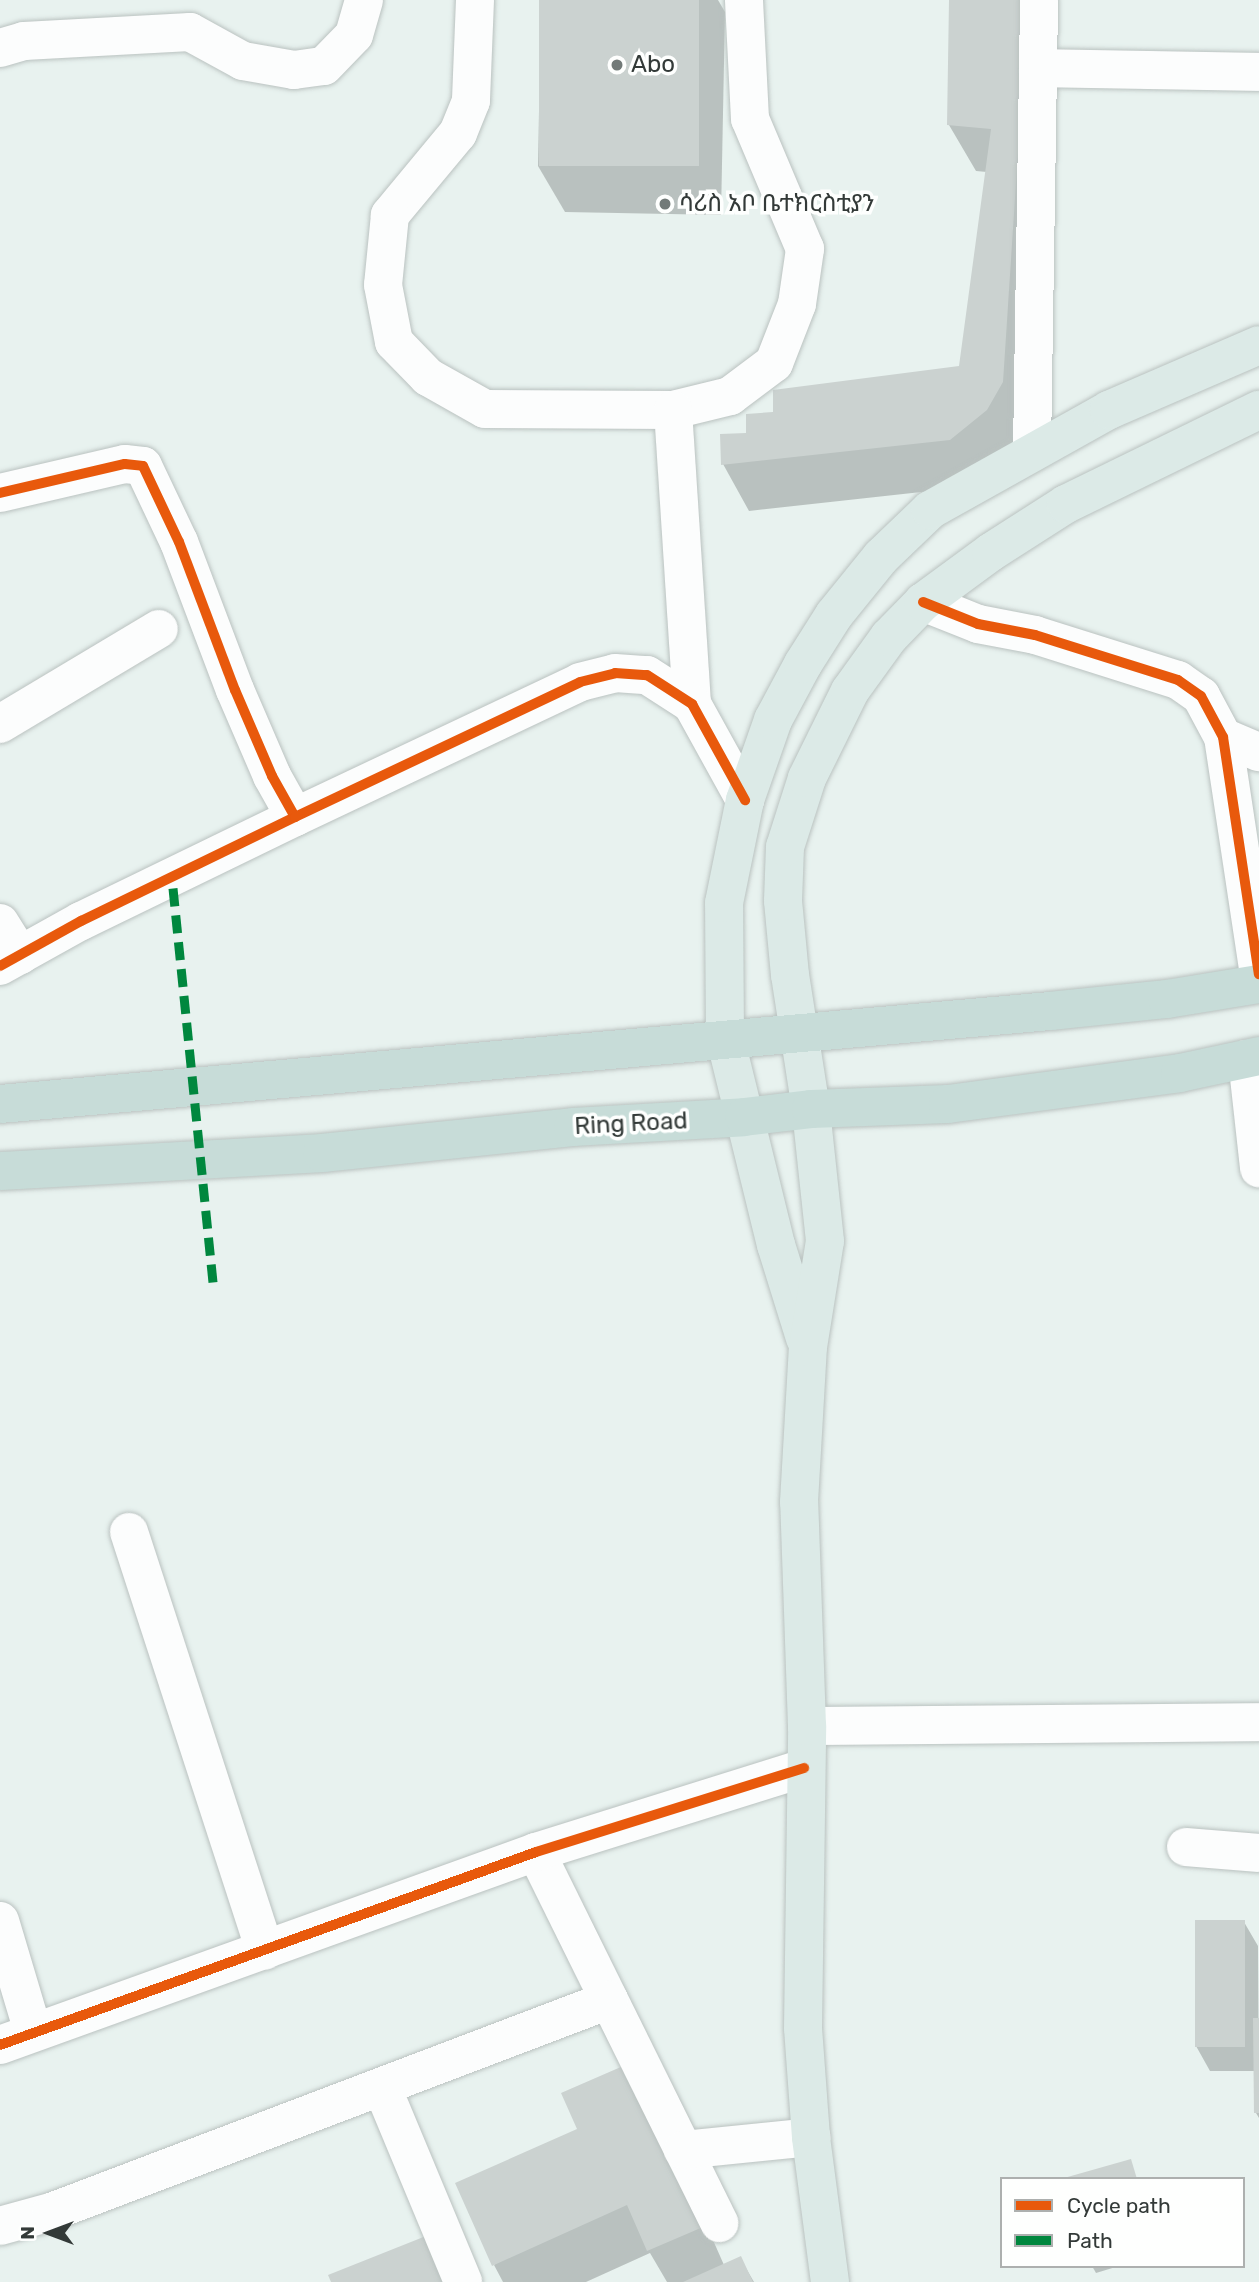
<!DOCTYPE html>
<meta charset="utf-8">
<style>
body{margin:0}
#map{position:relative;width:1259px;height:2282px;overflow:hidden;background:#e8f2ef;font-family:Rubik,"Noto Sans Ethiopic",sans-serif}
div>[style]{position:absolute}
.shadow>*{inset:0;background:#0003}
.building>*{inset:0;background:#cbd2d0;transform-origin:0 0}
.roads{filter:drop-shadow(0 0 2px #bac2c0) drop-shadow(0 0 2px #bac2c0)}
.minor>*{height:38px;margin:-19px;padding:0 19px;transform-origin:19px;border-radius:19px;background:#fcfdfd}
.major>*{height:38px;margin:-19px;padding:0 19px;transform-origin:19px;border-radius:19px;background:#dceae7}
.highway>*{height:38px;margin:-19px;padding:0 19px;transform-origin:19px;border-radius:19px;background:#c7dcd8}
.quiet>*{height:9px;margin-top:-4.5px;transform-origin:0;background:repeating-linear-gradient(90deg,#00873e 0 18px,transparent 0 27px)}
.cycleway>*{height:10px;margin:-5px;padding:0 5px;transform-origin:5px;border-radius:5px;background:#e8590c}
.dots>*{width:19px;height:19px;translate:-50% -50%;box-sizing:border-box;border:4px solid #fefffe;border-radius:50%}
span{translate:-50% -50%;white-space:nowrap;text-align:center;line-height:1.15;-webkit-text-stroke:7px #fefffe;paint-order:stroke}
.poi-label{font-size:24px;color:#333a38}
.left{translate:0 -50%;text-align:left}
.street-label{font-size:24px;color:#333a38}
.legend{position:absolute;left:1000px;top:2177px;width:245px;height:91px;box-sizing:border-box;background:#fefffe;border:2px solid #adb0af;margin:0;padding:9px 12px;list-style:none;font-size:21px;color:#333a38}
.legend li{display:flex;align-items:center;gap:14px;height:35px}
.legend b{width:35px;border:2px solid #adb0af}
.north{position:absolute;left:14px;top:2198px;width:70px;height:70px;-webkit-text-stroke:5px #fefffe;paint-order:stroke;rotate:270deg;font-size:19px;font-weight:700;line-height:28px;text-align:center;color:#333a38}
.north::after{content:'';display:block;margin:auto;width:24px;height:32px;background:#333a38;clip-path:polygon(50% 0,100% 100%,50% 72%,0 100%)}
</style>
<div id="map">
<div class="shadow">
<i style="clip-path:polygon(541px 0,718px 0,725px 12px,721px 215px,565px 212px,538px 166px)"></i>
<i style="clip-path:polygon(951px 0,1056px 0,1028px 429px,976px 486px,749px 511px,723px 464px,747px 435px,775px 414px,961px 368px,987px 172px,976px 171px,949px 125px)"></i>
<i style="clip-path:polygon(1244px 1922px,1258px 1946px,1259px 2118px,1256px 2113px,1255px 2071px,1210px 2071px,1196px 2046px)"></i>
<i style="clip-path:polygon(656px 2111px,724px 2265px,740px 2258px,754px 2282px,667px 2282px,650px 2253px,586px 2282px,503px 2282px,494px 2265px)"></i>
<i style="clip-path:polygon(1092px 2266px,1119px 2266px,1096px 2273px)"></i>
</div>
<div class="building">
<i style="left:539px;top:0;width:160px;height:166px"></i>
<i style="clip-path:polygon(949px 0,1028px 0,1003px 382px,987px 410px,950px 440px,721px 465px,720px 434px,746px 433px,746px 414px,773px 412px,773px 390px,959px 366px,991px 129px,947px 125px)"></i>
<i style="left:1195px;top:1920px;width:50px;height:127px"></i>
<i style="clip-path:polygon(1253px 2018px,1259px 2018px,1259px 2113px,1254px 2113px)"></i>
<i style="clip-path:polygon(630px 2063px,703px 2227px,647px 2251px,627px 2205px,492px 2266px,455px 2183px,577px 2129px,561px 2093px)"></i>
<i style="clip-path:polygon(1131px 2159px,1137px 2179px,1064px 2179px,1064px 2178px)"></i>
<i style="clip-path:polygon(431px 2234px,450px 2282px,331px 2282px,328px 2275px)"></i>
<i style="clip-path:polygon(741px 2256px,753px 2282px,683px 2282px)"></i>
</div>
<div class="roads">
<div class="minor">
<i style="left:475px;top:0;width:101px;rotate:92.3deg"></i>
<i style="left:471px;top:101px;width:35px;rotate:112deg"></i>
<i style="left:458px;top:133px;width:107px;rotate:129.7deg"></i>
<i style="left:390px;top:215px;width:70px;rotate:95.7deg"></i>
<i style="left:383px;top:285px;width:58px;rotate:79.1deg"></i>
<i style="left:394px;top:342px;width:49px;rotate:45.8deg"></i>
<i style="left:428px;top:377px;width:65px;rotate:29.3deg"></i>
<i style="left:485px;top:409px;width:188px;rotate:0.3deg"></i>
<i style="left:673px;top:410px;width:59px;rotate:-13.8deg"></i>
<i style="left:730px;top:396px;width:55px;rotate:-36.9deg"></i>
<i style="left:774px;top:363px;width:63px;rotate:-68.7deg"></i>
<i style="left:797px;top:304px;width:56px;rotate:-81.7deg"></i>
<i style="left:805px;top:249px;width:141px;rotate:-112.9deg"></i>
<i style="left:750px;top:119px;width:119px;rotate:-92.9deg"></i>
<i style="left:0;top:48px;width:25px;rotate:-16deg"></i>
<i style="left:24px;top:41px;width:166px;rotate:-3.1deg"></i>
<i style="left:190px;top:32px;width:60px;rotate:28.7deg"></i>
<i style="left:243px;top:61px;width:52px;rotate:10deg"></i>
<i style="left:294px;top:70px;width:30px;rotate:-8deg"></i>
<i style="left:324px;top:66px;width:43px;rotate:-45.9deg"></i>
<i style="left:354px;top:35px;width:36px;rotate:-74deg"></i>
<i style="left:1038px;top:68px;width:221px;rotate:1deg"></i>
<i style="left:673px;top:410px;width:295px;rotate:86.3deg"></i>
<i style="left:1032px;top:450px;width:450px;rotate:-89.1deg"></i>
<i style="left:0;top:493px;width:128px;rotate:-13.1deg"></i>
<i style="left:125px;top:464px;width:18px;rotate:6deg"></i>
<i style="left:143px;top:466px;width:84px;rotate:64.7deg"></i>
<i style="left:179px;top:542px;width:158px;rotate:69.3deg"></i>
<i style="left:235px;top:690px;width:94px;rotate:66.7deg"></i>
<i style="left:272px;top:776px;width:47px;rotate:60.7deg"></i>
<i style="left:923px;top:602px;width:59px;rotate:21.8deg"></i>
<i style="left:978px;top:624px;width:58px;rotate:10.9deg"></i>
<i style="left:1035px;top:635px;width:150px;rotate:17.5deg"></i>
<i style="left:1178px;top:680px;width:28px;rotate:35deg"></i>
<i style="left:1201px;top:696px;width:47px;rotate:61.8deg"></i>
<i style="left:1223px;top:737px;width:240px;rotate:81.4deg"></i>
<i style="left:0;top:724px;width:185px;rotate:-30.9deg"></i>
<i style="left:1223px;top:737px;width:39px;rotate:23deg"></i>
<i style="left:0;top:923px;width:38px;rotate:58deg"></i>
<i style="left:0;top:966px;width:93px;rotate:-29.1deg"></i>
<i style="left:81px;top:921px;width:238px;rotate:-25.9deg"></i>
<i style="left:295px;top:817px;width:315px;rotate:-25.3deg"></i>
<i style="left:580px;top:682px;width:36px;rotate:-14deg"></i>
<i style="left:615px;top:673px;width:32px;rotate:4deg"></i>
<i style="left:647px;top:675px;width:54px;rotate:32.8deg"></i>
<i style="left:692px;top:704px;width:110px;rotate:61.1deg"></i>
<i style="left:1247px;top:1059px;width:110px;rotate:83.7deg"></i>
<i style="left:129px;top:1532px;width:440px;rotate:72deg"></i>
<i style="left:807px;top:1726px;width:452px;rotate:-0.5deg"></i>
<i style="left:1186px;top:1847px;width:73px;rotate:4.7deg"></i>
<i style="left:536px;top:1852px;width:414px;rotate:63.7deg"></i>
<i style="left:0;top:1921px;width:116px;rotate:73.4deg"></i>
<i style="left:0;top:2045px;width:570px;rotate:-19.8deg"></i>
<i style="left:536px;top:1852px;width:281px;rotate:-17.4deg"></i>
<i style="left:382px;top:2087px;width:211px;rotate:67.4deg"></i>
<i style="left:683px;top:2150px;width:129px;rotate:-5.8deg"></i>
<i style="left:0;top:2226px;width:53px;rotate:-15.4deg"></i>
<i style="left:51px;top:2212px;width:597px;rotate:-20.8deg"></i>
</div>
<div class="major">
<i style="left:805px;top:1338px;width:97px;rotate:-107.3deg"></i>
<i style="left:776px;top:1245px;width:213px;rotate:-103.8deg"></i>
<i style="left:725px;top:1038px;width:135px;rotate:-90.4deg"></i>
<i style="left:724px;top:903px;width:105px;rotate:-78.5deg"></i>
<i style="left:745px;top:800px;width:85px;rotate:-70.7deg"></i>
<i style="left:773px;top:720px;width:64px;rotate:-61.8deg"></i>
<i style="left:803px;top:664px;width:58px;rotate:-57.7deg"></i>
<i style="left:834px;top:615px;width:75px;rotate:-51deg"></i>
<i style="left:881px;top:557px;width:68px;rotate:-43.8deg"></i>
<i style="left:930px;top:510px;width:205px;rotate:-29.2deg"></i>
<i style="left:1109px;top:410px;width:163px;rotate:-23.4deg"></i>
<i style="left:830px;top:2282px;width:146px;rotate:-97.5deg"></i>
<i style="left:811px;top:2137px;width:109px;rotate:-94.2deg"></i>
<i style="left:803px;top:2028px;width:302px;rotate:-89.2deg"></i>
<i style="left:807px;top:1726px;width:224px;rotate:-92deg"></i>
<i style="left:799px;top:1502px;width:155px;rotate:-86.7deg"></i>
<i style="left:808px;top:1347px;width:107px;rotate:-80.9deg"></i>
<i style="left:825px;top:1241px;width:133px;rotate:-96.1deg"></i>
<i style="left:811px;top:1109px;width:136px;rotate:-98.9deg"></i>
<i style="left:790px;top:975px;width:74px;rotate:-95.4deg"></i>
<i style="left:783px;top:901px;width:54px;rotate:-87.9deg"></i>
<i style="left:785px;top:847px;width:72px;rotate:-72.3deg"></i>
<i style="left:807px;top:778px;width:97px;rotate:-63.7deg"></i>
<i style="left:850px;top:691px;width:67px;rotate:-54.2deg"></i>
<i style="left:889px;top:637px;width:49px;rotate:-45.8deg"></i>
<i style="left:923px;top:602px;width:84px;rotate:-36.3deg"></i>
<i style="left:991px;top:552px;width:89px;rotate:-32.6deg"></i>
<i style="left:1066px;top:504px;width:215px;rotate:-26deg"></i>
</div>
<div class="highway">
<i style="left:0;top:1104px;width:1054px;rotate:-5.06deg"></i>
<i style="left:1050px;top:1011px;width:118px;rotate:-5.9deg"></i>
<i style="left:1167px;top:999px;width:93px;rotate:-9.3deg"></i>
<i style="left:0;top:1171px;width:323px;rotate:-3.2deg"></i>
<i style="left:322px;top:1153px;width:252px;rotate:-5.9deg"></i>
<i style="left:573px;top:1127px;width:171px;rotate:-3.3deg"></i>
<i style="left:744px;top:1117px;width:67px;rotate:-6.8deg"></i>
<i style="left:811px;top:1109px;width:137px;rotate:-2.1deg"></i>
<i style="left:948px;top:1104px;width:234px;rotate:-7.6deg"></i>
<i style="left:1180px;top:1073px;width:81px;rotate:-12.1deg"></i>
</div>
</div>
<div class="quiet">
<i style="left:173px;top:888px;width:403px;rotate:84.2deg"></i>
</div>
<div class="cycleway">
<i style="left:0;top:493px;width:128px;rotate:-13.1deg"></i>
<i style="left:125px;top:464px;width:18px;rotate:6deg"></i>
<i style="left:143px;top:466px;width:84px;rotate:64.7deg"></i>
<i style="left:179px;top:542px;width:158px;rotate:69.3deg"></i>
<i style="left:235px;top:690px;width:94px;rotate:66.7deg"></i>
<i style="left:272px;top:776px;width:47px;rotate:60.7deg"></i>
<i style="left:923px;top:602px;width:59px;rotate:21.8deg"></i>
<i style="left:978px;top:624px;width:58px;rotate:10.9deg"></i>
<i style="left:1035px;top:635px;width:150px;rotate:17.5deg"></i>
<i style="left:1178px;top:680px;width:28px;rotate:35deg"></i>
<i style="left:1201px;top:696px;width:47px;rotate:61.8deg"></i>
<i style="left:1223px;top:737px;width:240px;rotate:81.4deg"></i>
<i style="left:0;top:966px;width:93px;rotate:-29.1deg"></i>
<i style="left:81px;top:921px;width:238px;rotate:-25.9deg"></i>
<i style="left:295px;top:817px;width:315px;rotate:-25.3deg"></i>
<i style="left:580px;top:682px;width:36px;rotate:-14deg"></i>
<i style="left:615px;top:673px;width:32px;rotate:4deg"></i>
<i style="left:647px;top:675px;width:54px;rotate:32.8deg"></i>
<i style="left:692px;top:704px;width:110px;rotate:61.1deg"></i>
<i style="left:0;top:2045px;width:570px;rotate:-19.8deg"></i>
<i style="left:536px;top:1852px;width:281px;rotate:-17.4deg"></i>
</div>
<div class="dots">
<i style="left:617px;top:65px;background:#727a78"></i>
<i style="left:665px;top:204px;background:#727a78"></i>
</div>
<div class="poi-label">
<span class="left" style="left:631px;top:65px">Abo</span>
<span class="left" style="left:679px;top:204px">ሳሪስ አቦ ቤተክርስቲያን</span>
</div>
<div class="street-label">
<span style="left:631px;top:1124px;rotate:-3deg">Ring Road</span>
</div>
<ul class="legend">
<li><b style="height:9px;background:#e8590c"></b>Cycle path</li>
<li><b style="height:9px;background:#00873e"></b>Path</li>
</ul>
<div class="north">N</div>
</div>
